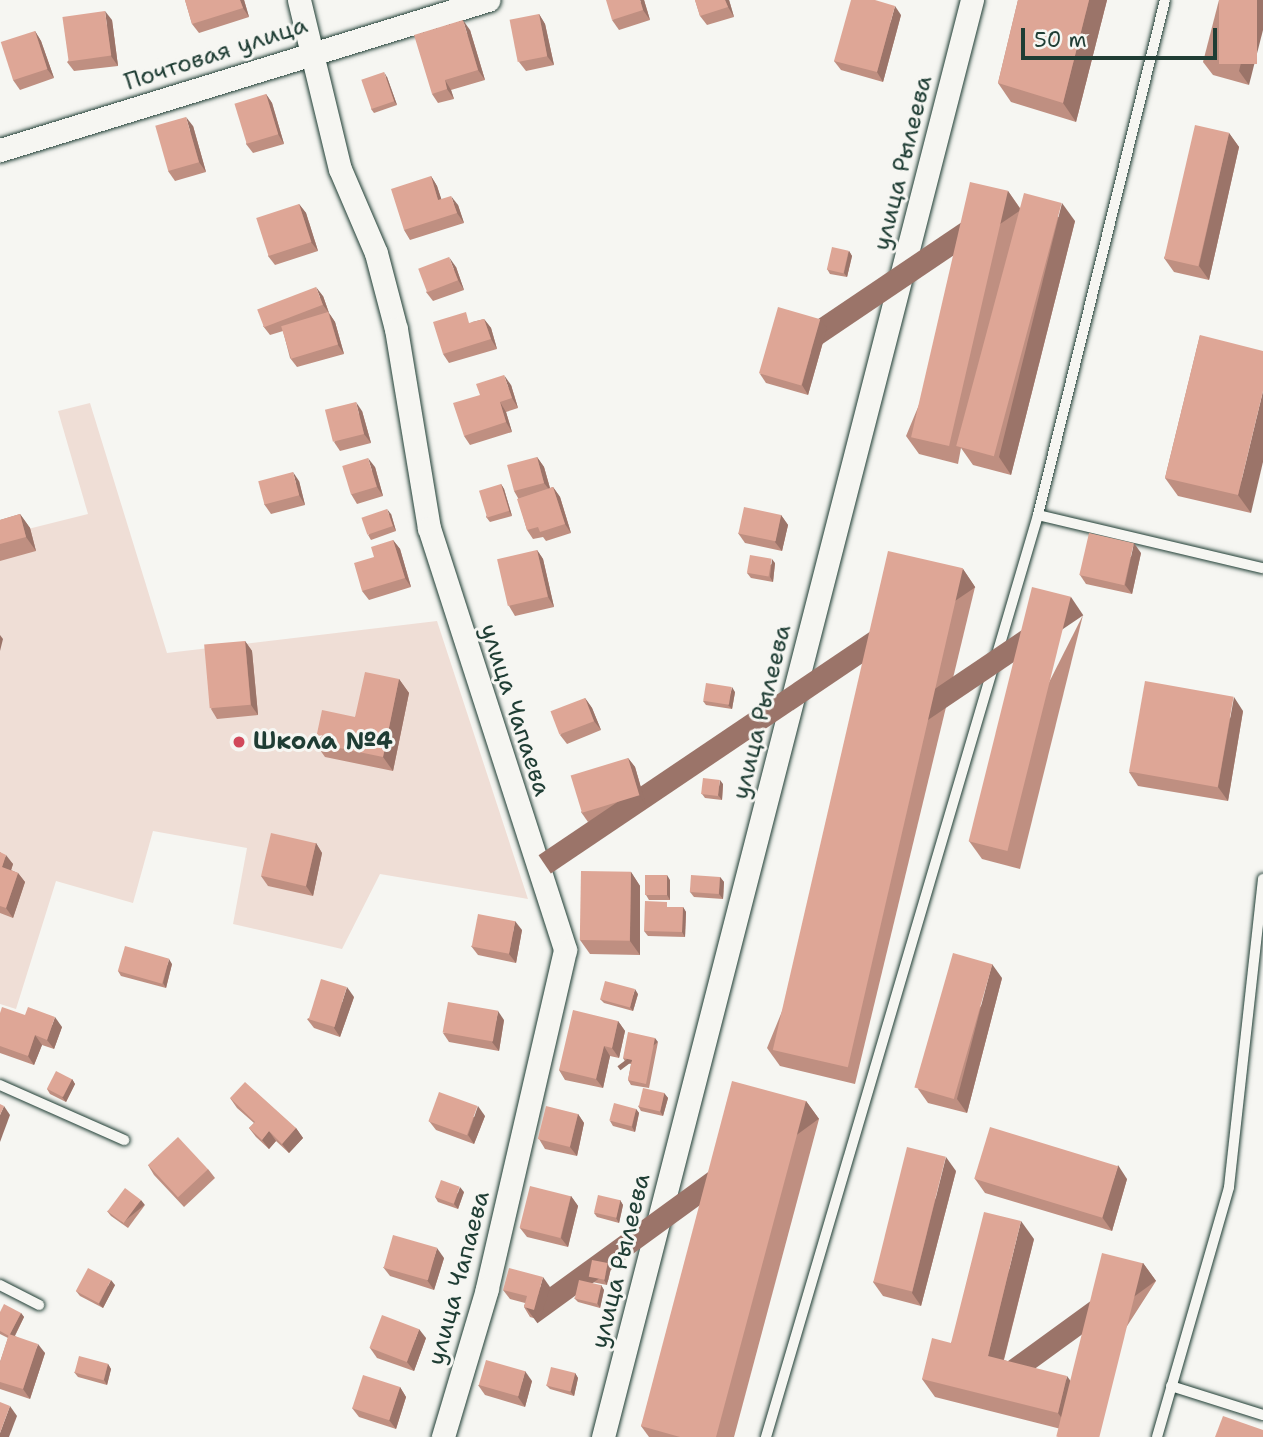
<!DOCTYPE html>
<meta charset="utf-8">
<style>
body{margin:0}
#map{position:relative;width:1263px;height:1437px;overflow:hidden;background:#f6f6f2;font-family:"Shantell Sans",sans-serif}
div>[style]{position:absolute}
.built>*{inset:0;background:#efded6}
.roads{filter:drop-shadow(0 0 2px #1f3d34) drop-shadow(0 0 2px #1f3d34)}
.lane>*{height:10px;margin:-5px;padding:0 5px;transform-origin:5px;border-radius:5px;background:#f6f6f2}
.street>*{height:23px;margin:-11.5px;padding:0 11.5px;transform-origin:11.5px;border-radius:11.5px;background:#f6f6f2}
.wall>*{inset:0;background:#bf8f81}
.shaded-wall>*{inset:0;background:#9b7469;transform-origin:0 0}
.building>*{inset:0;background:#dea696;transform-origin:0 0}
.dots>*{width:19px;height:19px;translate:-50% -50%;box-sizing:border-box;border:4px solid #f6f6f2;border-radius:50%}
span{translate:-50% -50%;white-space:nowrap;text-align:center;line-height:1.15;-webkit-text-stroke:6px #f6f6f2;paint-order:stroke}
.street-label{font-size:24px;color:#1f3d34}
.poi-label{font-size:24px;color:#1f3d34;font-weight:700}
.left{translate:0 -50%;text-align:left}
.scale{position:absolute;left:1021px;top:28px;width:196px;height:32px;box-sizing:border-box;border:4px solid #1f3d34;border-top:0;padding-left:9px;font-size:21px;line-height:24px;white-space:nowrap;color:#1f3d34;-webkit-text-stroke:5px #f6f6f2;paint-order:stroke}
</style>
<div id="map">
<div class="built">
<i style="clip-path:polygon(90px 403px,167px 653px,437px 621px,528px 899px,380px 874px,342px 949px,233px 924px,247px 848px,153px 831px,133px 903px,56px 881px,16px 1009px,0 1004px,0 536px,88px 514px,58px 411px)"></i>
</div>
<div class="roads">
<div class="lane">
<i style="left:1038px;top:515px;width:231px;rotate:13.3deg"></i>
<i style="left:0;top:1085px;width:136px;rotate:23.9deg"></i>
<i style="left:0;top:1285px;width:44px;rotate:27.1deg"></i>
<i style="left:1171px;top:1386px;width:96px;rotate:17.5deg"></i>
<i style="left:766px;top:1437px;width:961px;rotate:-73.56deg"></i>
<i style="left:1038px;top:515px;width:530px;rotate:-76.15deg"></i>
<i style="left:1157px;top:1437px;width:260px;rotate:-73.9deg"></i>
<i style="left:1229px;top:1187px;width:310px;rotate:-83.7deg"></i>
</div>
<div class="street">
<i style="left:299px;top:0;width:174px;rotate:76.4deg"></i>
<i style="left:340px;top:169px;width:91px;rotate:66.8deg"></i>
<i style="left:376px;top:253px;width:79px;rotate:75.3deg"></i>
<i style="left:396px;top:329px;width:202px;rotate:80.6deg"></i>
<i style="left:429px;top:528px;width:443px;rotate:72.1deg"></i>
<i style="left:565px;top:950px;width:348px;rotate:103deg"></i>
<i style="left:487px;top:1289px;width:154px;rotate:106.6deg"></i>
<i style="left:0;top:150px;width:511px;rotate:-17.09deg"></i>
<i style="left:603px;top:1437px;width:1484px;rotate:-75.6deg"></i>
</div>
</div>
<div class="wall">
<i style="clip-path:polygon(185px 0,244px 0,249px 17px,199px 33px,192px 24px)"></i>
<i style="clip-path:polygon(644px 0,650px 20px,619px 30px,612px 20px)"></i>
<i style="clip-path:polygon(695px 0,729px 0,734px 17px,707px 25px,700px 16px)"></i>
<i style="clip-path:polygon(1018px 0,1107px 0,1076px 122px,1011px 102px,998px 83px)"></i>
<i style="clip-path:polygon(1219px 0,1249px 85px,1213px 75px,1203px 62px)"></i>
<i style="clip-path:polygon(539px 14px,545px 24px,554px 65px,526px 71px,519px 62px)"></i>
<i style="clip-path:polygon(901px 15px,883px 82px,841px 70px,834px 61px)"></i>
<i style="clip-path:polygon(112px 20px,118px 66px,74px 71px,67px 62px)"></i>
<i style="clip-path:polygon(470px 30px,485px 80px,451px 90px,454px 99px,438px 103px,432px 94px)"></i>
<i style="clip-path:polygon(35px 31px,41px 41px,54px 78px,20px 90px,13px 80px)"></i>
<i style="clip-path:polygon(387px 77px,397px 105px,374px 113px,371px 109px)"></i>
<i style="clip-path:polygon(266px 94px,272px 103px,284px 144px,253px 153px,246px 144px)"></i>
<i style="clip-path:polygon(193px 126px,206px 172px,175px 181px,168px 171px)"></i>
<i style="clip-path:polygon(1229px 133px,1239px 147px,1209px 280px,1174px 272px,1164px 258px)"></i>
<i style="clip-path:polygon(431px 176px,437px 186px,441px 199px,458px 205px,464px 223px,410px 240px,404px 230px)"></i>
<i style="clip-path:polygon(1008px 191px,1020px 208px,1075px 221px,1011px 475px,973px 465px,961px 448px,958px 464px,919px 454px,906px 436px)"></i>
<i style="clip-path:polygon(299px 204px,306px 213px,318px 251px,275px 265px,268px 256px)"></i>
<i style="clip-path:polygon(849px 251px,852px 256px,847px 277px,830px 274px,827px 269px)"></i>
<i style="clip-path:polygon(456px 267px,464px 290px,433px 301px,426px 292px)"></i>
<i style="clip-path:polygon(323px 296px,329px 313px,335px 322px,344px 354px,297px 367px,290px 358px,283px 331px,270px 335px,263px 326px)"></i>
<i style="clip-path:polygon(484px 319px,491px 328px,497px 349px,449px 363px,443px 354px,472px 322px)"></i>
<i style="clip-path:polygon(820px 319px,827px 328px,808px 395px,766px 383px,760px 374px)"></i>
<i style="clip-path:polygon(1200px 335px,1251px 513px,1178px 496px,1165px 478px)"></i>
<i style="clip-path:polygon(511px 385px,518px 408px,506px 412px,512px 432px,470px 445px,464px 436px)"></i>
<i style="clip-path:polygon(362px 411px,371px 443px,340px 451px,334px 442px)"></i>
<i style="clip-path:polygon(537px 457px,544px 467px,550px 488px,553px 487px,560px 497px,571px 533px,546px 541px,543px 537px,533px 539px,527px 530px,518px 498px,514px 491px)"></i>
<i style="clip-path:polygon(375px 467px,383px 496px,357px 504px,351px 494px)"></i>
<i style="clip-path:polygon(299px 481px,305px 505px,271px 514px,264px 504px)"></i>
<i style="clip-path:polygon(501px 484px,504px 489px,512px 516px,490px 522px,486px 517px)"></i>
<i style="clip-path:polygon(20px 514px,30px 528px,36px 551px,0 561px,0 520px)"></i>
<i style="clip-path:polygon(391px 514px,396px 531px,371px 540px,368px 535px)"></i>
<i style="clip-path:polygon(781px 515px,788px 525px,782px 551px,745px 543px,738px 533px)"></i>
<i style="clip-path:polygon(393px 540px,400px 549px,411px 587px,369px 600px,362px 591px)"></i>
<i style="clip-path:polygon(537px 550px,543px 559px,554px 607px,515px 616px,509px 606px)"></i>
<i style="clip-path:polygon(1141px 553px,1132px 594px,1086px 584px,1080px 575px)"></i>
<i style="clip-path:polygon(775px 563px,773px 582px,751px 578px,747px 573px)"></i>
<i style="clip-path:polygon(963px 569px,975px 587px,855px 1084px,780px 1066px,767px 1048px)"></i>
<i style="clip-path:polygon(1083px 615px,1020px 869px,982px 859px,969px 841px)"></i>
<i style="clip-path:polygon(245px 641px,252px 651px,258px 715px,217px 719px,211px 709px)"></i>
<i style="clip-path:polygon(399px 679px,409px 693px,393px 771px,325px 757px,315px 743px,355px 717px)"></i>
<i style="clip-path:polygon(735px 692px,732px 709px,706px 705px,703px 701px)"></i>
<i style="clip-path:polygon(585px 698px,592px 708px,601px 730px,567px 744px,560px 735px)"></i>
<i style="clip-path:polygon(1243px 711px,1228px 801px,1138px 786px,1129px 772px)"></i>
<i style="clip-path:polygon(628px 758px,635px 767px,646px 805px,588px 822px,581px 812px)"></i>
<i style="clip-path:polygon(723px 784px,722px 800px,705px 798px,702px 794px)"></i>
<i style="clip-path:polygon(316px 843px,322px 853px,313px 896px,268px 886px,261px 876px)"></i>
<i style="clip-path:polygon(0 852px,13px 864px,11px 870px,18px 873px,25px 882px,13px 918px,0 913px)"></i>
<i style="clip-path:polygon(631px 872px,640px 886px,640px 955px,590px 954px,580px 940px)"></i>
<i style="clip-path:polygon(720px 877px,724px 882px,723px 899px,694px 897px,690px 892px)"></i>
<i style="clip-path:polygon(670px 880px,670px 900px,649px 900px,646px 895px)"></i>
<i style="clip-path:polygon(683px 907px,686px 912px,685px 937px,648px 936px,644px 931px)"></i>
<i style="clip-path:polygon(522px 930px,516px 963px,478px 955px,471px 946px)"></i>
<i style="clip-path:polygon(172px 964px,166px 988px,121px 976px,118px 971px)"></i>
<i style="clip-path:polygon(1002px 978px,967px 1113px,928px 1103px,918px 1089px)"></i>
<i style="clip-path:polygon(638px 994px,633px 1011px,604px 1003px,600px 999px)"></i>
<i style="clip-path:polygon(354px 997px,340px 1037px,314px 1028px,307px 1019px)"></i>
<i style="clip-path:polygon(0 1013px,62px 1027px,54px 1049px,42px 1045px,34px 1065px,0 1053px)"></i>
<i style="clip-path:polygon(504px 1020px,499px 1051px,449px 1042px,443px 1033px)"></i>
<i style="clip-path:polygon(618px 1021px,625px 1031px,619px 1058px,610px 1056px,603px 1088px,565px 1080px,559px 1070px)"></i>
<i style="clip-path:polygon(658px 1042px,649px 1088px,631px 1085px,628px 1080px,631px 1064px,626px 1063px,623px 1058px)"></i>
<i style="clip-path:polygon(72px 1079px,75px 1084px,66px 1102px,50px 1094px,47px 1089px)"></i>
<i style="clip-path:polygon(664px 1093px,668px 1098px,663px 1116px,641px 1111px,638px 1106px)"></i>
<i style="clip-path:polygon(230px 1098px,296px 1128px,303px 1138px,289px 1153px,276px 1141px,269px 1149px,256px 1137px,249px 1128px,254px 1123px,237px 1108px)"></i>
<i style="clip-path:polygon(806px 1101px,819px 1119px,734px 1437px,649px 1437px,641px 1426px)"></i>
<i style="clip-path:polygon(636px 1109px,639px 1113px,635px 1132px,613px 1126px,610px 1121px)"></i>
<i style="clip-path:polygon(578px 1114px,584px 1123px,577px 1156px,545px 1149px,539px 1139px)"></i>
<i style="clip-path:polygon(485px 1116px,474px 1144px,436px 1130px,429px 1121px)"></i>
<i style="clip-path:polygon(148px 1165px,208px 1169px,215px 1178px,184px 1207px,154px 1175px)"></i>
<i style="clip-path:polygon(956px 1171px,921px 1306px,883px 1296px,873px 1282px)"></i>
<i style="clip-path:polygon(975px 1179px,1127px 1179px,1112px 1231px,985px 1193px)"></i>
<i style="clip-path:polygon(464px 1192px,458px 1209px,438px 1202px,435px 1197px)"></i>
<i style="clip-path:polygon(571px 1196px,578px 1206px,568px 1247px,527px 1237px,520px 1228px)"></i>
<i style="clip-path:polygon(620px 1200px,623px 1205px,619px 1223px,597px 1217px,594px 1213px)"></i>
<i style="clip-path:polygon(145px 1205px,128px 1228px,111px 1216px,107px 1211px)"></i>
<i style="clip-path:polygon(1034px 1239px,1004px 1360px,1072px 1382px,1143px 1263px,1156px 1281px,1061px 1429px,935px 1397px,922px 1379px)"></i>
<i style="clip-path:polygon(444px 1258px,434px 1290px,390px 1276px,383px 1267px)"></i>
<i style="clip-path:polygon(608px 1263px,611px 1268px,607px 1285px,592px 1282px,588px 1277px)"></i>
<i style="clip-path:polygon(115px 1285px,103px 1308px,80px 1296px,76px 1291px)"></i>
<i style="clip-path:polygon(601px 1285px,604px 1290px,600px 1308px,578px 1302px,574px 1298px)"></i>
<i style="clip-path:polygon(550px 1287px,540px 1320px,530px 1317px,524px 1307px,525px 1303px,510px 1299px,503px 1290px)"></i>
<i style="clip-path:polygon(0 1312px,21px 1313px,24px 1317px,15px 1336px,45px 1353px,30px 1399px,0 1389px,0 1362px,8px 1338px,0 1334px)"></i>
<i style="clip-path:polygon(426px 1338px,414px 1371px,377px 1358px,370px 1348px)"></i>
<i style="clip-path:polygon(108px 1364px,111px 1369px,107px 1385px,78px 1377px,74px 1372px)"></i>
<i style="clip-path:polygon(575px 1373px,578px 1378px,574px 1396px,550px 1389px,546px 1385px)"></i>
<i style="clip-path:polygon(532px 1381px,525px 1407px,485px 1395px,478px 1385px)"></i>
<i style="clip-path:polygon(400px 1387px,406px 1397px,396px 1429px,359px 1417px,352px 1408px)"></i>
</div>
<div class="shaded-wall">
<i style="clip-path:polygon(240px 0,244px 0,249px 17px,243px 8px)"></i>
<i style="clip-path:polygon(640px 0,644px 0,650px 20px,643px 10px)"></i>
<i style="clip-path:polygon(725px 0,729px 0,734px 17px,728px 7px)"></i>
<i style="clip-path:polygon(1089px 0,1107px 0,1076px 122px,1063px 103px)"></i>
<i style="clip-path:polygon(1257px 0,1263px 0,1263px 30px,1249px 85px,1239px 71px)"></i>
<i style="clip-path:polygon(895px 6px,901px 15px,883px 82px,877px 72px)"></i>
<i style="clip-path:polygon(105px 11px,112px 20px,118px 66px,111px 56px)"></i>
<i style="clip-path:polygon(539px 14px,545px 24px,554px 65px,547px 56px)"></i>
<i style="clip-path:polygon(463px 20px,470px 30px,485px 80px,478px 70px)"></i>
<i style="clip-path:polygon(35px 31px,41px 41px,54px 78px,47px 69px)"></i>
<i style="clip-path:polygon(384px 72px,387px 77px,397px 105px,394px 101px)"></i>
<i style="clip-path:polygon(445px 80px,451px 90px,454px 99px,447px 89px)"></i>
<i style="clip-path:polygon(266px 94px,272px 103px,284px 144px,278px 134px)"></i>
<i style="clip-path:polygon(186px 117px,193px 126px,206px 172px,199px 162px)"></i>
<i style="clip-path:polygon(1229px 133px,1239px 147px,1209px 280px,1199px 266px)"></i>
<i style="clip-path:polygon(431px 176px,437px 186px,445px 210px,438px 200px)"></i>
<i style="left:1008px;top:191px;width:23px;height:263px;rotate:56deg"></i>
<i style="clip-path:polygon(451px 196px,458px 205px,464px 223px,457px 213px)"></i>
<i style="clip-path:polygon(1062px 203px,1075px 221px,1011px 475px,999px 457px)"></i>
<i style="clip-path:polygon(299px 204px,306px 213px,318px 251px,311px 242px)"></i>
<i style="clip-path:polygon(849px 251px,852px 256px,847px 277px,844px 273px)"></i>
<i style="clip-path:polygon(449px 257px,456px 267px,464px 290px,458px 280px)"></i>
<i style="clip-path:polygon(316px 287px,323px 296px,329px 313px,335px 322px,344px 354px,338px 345px,329px 313px,323px 305px)"></i>
<i style="clip-path:polygon(484px 319px,491px 328px,497px 349px,491px 339px)"></i>
<i style="clip-path:polygon(820px 319px,827px 328px,808px 395px,802px 385px)"></i>
<i style="clip-path:polygon(504px 375px,511px 385px,518px 408px,512px 398px)"></i>
<i style="clip-path:polygon(1263px 391px,1263px 462px,1251px 513px,1238px 495px)"></i>
<i style="clip-path:polygon(356px 402px,362px 411px,371px 443px,364px 434px)"></i>
<i style="clip-path:polygon(500px 402px,506px 412px,512px 432px,506px 422px)"></i>
<i style="clip-path:polygon(537px 457px,544px 467px,551px 492px,544px 483px)"></i>
<i style="clip-path:polygon(368px 458px,375px 467px,383px 496px,377px 487px)"></i>
<i style="clip-path:polygon(293px 472px,299px 481px,305px 505px,299px 495px)"></i>
<i style="clip-path:polygon(501px 484px,504px 489px,512px 516px,509px 511px)"></i>
<i style="clip-path:polygon(553px 487px,560px 497px,571px 533px,565px 524px)"></i>
<i style="clip-path:polygon(387px 509px,391px 514px,396px 531px,393px 526px)"></i>
<i style="clip-path:polygon(20px 514px,30px 528px,36px 551px,26px 537px)"></i>
<i style="clip-path:polygon(781px 515px,788px 525px,782px 551px,775px 542px)"></i>
<i style="clip-path:polygon(393px 540px,400px 549px,411px 587px,405px 578px)"></i>
<i style="clip-path:polygon(1134px 543px,1141px 553px,1132px 594px,1125px 585px)"></i>
<i style="clip-path:polygon(537px 550px,543px 559px,554px 607px,548px 597px)"></i>
<i style="clip-path:polygon(772px 559px,775px 563px,773px 582px,770px 577px)"></i>
<i style="left:963px;top:569px;width:22px;height:512px;rotate:56deg"></i>
<i style="left:1071px;top:597px;width:22px;height:262px;rotate:56deg"></i>
<i style="clip-path:polygon(0 635px,3px 639px,0 651px)"></i>
<i style="clip-path:polygon(245px 641px,252px 651px,258px 715px,251px 705px)"></i>
<i style="clip-path:polygon(399px 679px,409px 693px,393px 771px,383px 757px)"></i>
<i style="clip-path:polygon(732px 687px,735px 692px,732px 709px,728px 705px)"></i>
<i style="clip-path:polygon(1234px 697px,1243px 711px,1228px 801px,1218px 787px)"></i>
<i style="clip-path:polygon(585px 698px,592px 708px,601px 730px,594px 721px)"></i>
<i style="clip-path:polygon(628px 758px,635px 767px,646px 805px,639px 795px)"></i>
<i style="clip-path:polygon(720px 780px,723px 784px,722px 800px,718px 795px)"></i>
<i style="clip-path:polygon(316px 843px,322px 853px,313px 896px,306px 886px)"></i>
<i style="clip-path:polygon(6px 855px,13px 864px,9px 877px,2px 867px)"></i>
<i style="clip-path:polygon(631px 872px,640px 886px,640px 955px,630px 941px)"></i>
<i style="clip-path:polygon(18px 873px,25px 882px,13px 918px,6px 908px)"></i>
<i style="clip-path:polygon(667px 875px,670px 880px,670px 900px,667px 895px)"></i>
<i style="clip-path:polygon(720px 877px,724px 882px,723px 899px,719px 894px)"></i>
<i style="clip-path:polygon(683px 907px,686px 912px,685px 937px,682px 932px)"></i>
<i style="clip-path:polygon(515px 921px,522px 930px,516px 963px,509px 954px)"></i>
<i style="clip-path:polygon(169px 959px,172px 964px,166px 988px,163px 983px)"></i>
<i style="clip-path:polygon(992px 964px,1002px 978px,967px 1113px,957px 1099px)"></i>
<i style="clip-path:polygon(347px 987px,354px 997px,340px 1037px,334px 1028px)"></i>
<i style="clip-path:polygon(635px 989px,638px 994px,633px 1011px,630px 1007px)"></i>
<i style="clip-path:polygon(498px 1011px,504px 1020px,499px 1051px,492px 1042px)"></i>
<i style="clip-path:polygon(55px 1017px,62px 1027px,54px 1049px,47px 1040px)"></i>
<i style="clip-path:polygon(618px 1021px,625px 1031px,619px 1058px,612px 1048px)"></i>
<i style="clip-path:polygon(35px 1035px,42px 1045px,34px 1065px,28px 1056px)"></i>
<i style="left:655px;top:1038px;width:5px;height:47px;rotate:53deg"></i>
<i style="clip-path:polygon(604px 1046px,610px 1056px,603px 1088px,596px 1079px)"></i>
<i style="clip-path:polygon(72px 1079px,75px 1084px,66px 1102px,62px 1097px)"></i>
<i style="clip-path:polygon(664px 1093px,668px 1098px,663px 1116px,660px 1111px)"></i>
<i style="left:806px;top:1101px;width:22px;height:348px;rotate:54deg"></i>
<i style="clip-path:polygon(4px 1106px,10px 1115px,0 1142px,0 1115px)"></i>
<i style="clip-path:polygon(478px 1106px,485px 1116px,474px 1144px,468px 1135px)"></i>
<i style="clip-path:polygon(636px 1109px,639px 1113px,635px 1132px,632px 1127px)"></i>
<i style="clip-path:polygon(578px 1114px,584px 1123px,577px 1156px,570px 1147px)"></i>
<i style="clip-path:polygon(296px 1128px,303px 1138px,289px 1153px,282px 1144px)"></i>
<i style="clip-path:polygon(269px 1131px,276px 1141px,269px 1149px,262px 1140px)"></i>
<i style="clip-path:polygon(946px 1157px,956px 1171px,921px 1306px,912px 1293px)"></i>
<i style="clip-path:polygon(1118px 1165px,1127px 1179px,1112px 1231px,1102px 1217px)"></i>
<i style="clip-path:polygon(460px 1187px,464px 1192px,458px 1209px,454px 1204px)"></i>
<i style="clip-path:polygon(571px 1196px,578px 1206px,568px 1247px,561px 1238px)"></i>
<i style="left:141px;top:1200px;width:6px;height:29px;rotate:51deg"></i>
<i style="clip-path:polygon(620px 1200px,623px 1205px,619px 1223px,616px 1218px)"></i>
<i style="clip-path:polygon(1021px 1221px,1034px 1239px,1000px 1374px,988px 1356px)"></i>
<i style="clip-path:polygon(437px 1248px,444px 1258px,434px 1290px,427px 1280px)"></i>
<i style="clip-path:polygon(608px 1263px,611px 1268px,607px 1285px,604px 1280px)"></i>
<i style="left:1143px;top:1263px;width:22px;height:179px;rotate:54deg"></i>
<i style="clip-path:polygon(543px 1277px,550px 1287px,540px 1320px,534px 1310px)"></i>
<i style="clip-path:polygon(111px 1280px,115px 1285px,103px 1308px,99px 1304px)"></i>
<i style="clip-path:polygon(601px 1285px,604px 1290px,600px 1308px,597px 1303px)"></i>
<i style="clip-path:polygon(21px 1313px,24px 1317px,12px 1341px,9px 1336px)"></i>
<i style="clip-path:polygon(419px 1329px,426px 1338px,414px 1371px,407px 1362px)"></i>
<i style="clip-path:polygon(38px 1344px,45px 1353px,30px 1399px,23px 1389px)"></i>
<i style="clip-path:polygon(108px 1364px,111px 1369px,107px 1385px,104px 1380px)"></i>
<i style="clip-path:polygon(525px 1371px,532px 1381px,525px 1407px,518px 1397px)"></i>
<i style="clip-path:polygon(575px 1373px,578px 1378px,574px 1396px,570px 1391px)"></i>
<i style="clip-path:polygon(1067px 1376px,1080px 1394px,1071px 1431px,1058px 1413px)"></i>
<i style="clip-path:polygon(400px 1387px,406px 1397px,396px 1429px,389px 1420px)"></i>
<i style="clip-path:polygon(10px 1406px,17px 1416px,9px 1437px,0 1437px,0 1433px)"></i>
</div>
<div class="building">
<i style="clip-path:polygon(185px 0,240px 0,243px 8px,192px 24px)"></i>
<i style="clip-path:polygon(606px 0,640px 0,643px 10px,612px 20px)"></i>
<i style="clip-path:polygon(695px 0,725px 0,728px 7px,700px 16px)"></i>
<i style="clip-path:polygon(851px 0,875px 0,895px 6px,877px 72px,834px 61px)"></i>
<i style="clip-path:polygon(1018px 0,1089px 0,1063px 103px,998px 83px)"></i>
<i style="left:1219px;top:0;width:38px;height:64px"></i>
<i style="left:105px;top:11px;width:45px;height:43px;rotate:82deg"></i>
<i style="left:539px;top:14px;width:43px;height:30px;rotate:79deg"></i>
<i style="clip-path:polygon(463px 20px,478px 70px,445px 80px,447px 89px,432px 94px,414px 35px)"></i>
<i style="left:35px;top:31px;width:40px;height:36px;rotate:72deg"></i>
<i style="left:384px;top:72px;width:31px;height:24px;rotate:71deg"></i>
<i style="left:266px;top:94px;width:42px;height:33px;rotate:73deg"></i>
<i style="left:186px;top:117px;width:47px;height:32px;rotate:74deg"></i>
<i style="left:1195px;top:125px;width:35px;height:137px;rotate:13deg"></i>
<i style="clip-path:polygon(431px 176px,438px 200px,451px 196px,457px 213px,404px 230px,391px 189px)"></i>
<i style="left:970px;top:182px;width:39px;height:262px;rotate:13deg"></i>
<i style="left:1024px;top:193px;width:39px;height:262px;rotate:15deg"></i>
<i style="left:299px;top:204px;width:40px;height:45px;rotate:72deg"></i>
<i style="left:832px;top:247px;width:17px;height:23px;rotate:13deg"></i>
<i style="left:449px;top:257px;width:25px;height:33px;rotate:69deg"></i>
<i style="left:316px;top:287px;width:19px;height:63px;rotate:69deg"></i>
<i style="left:778px;top:307px;width:44px;height:69px;rotate:16deg"></i>
<i style="left:328px;top:312px;width:34px;height:49px;rotate:73deg"></i>
<i style="clip-path:polygon(466px 312px,469px 323px,484px 319px,491px 339px,443px 354px,433px 322px)"></i>
<i style="clip-path:polygon(1200px 335px,1263px 351px,1263px 391px,1238px 495px,1165px 478px)"></i>
<i style="clip-path:polygon(504px 375px,512px 398px,500px 402px,506px 422px,464px 436px,453px 403px,480px 395px,476px 384px)"></i>
<i style="left:356px;top:402px;width:33px;height:32px;rotate:76deg"></i>
<i style="left:537px;top:457px;width:27px;height:31px;rotate:75deg"></i>
<i style="left:368px;top:458px;width:30px;height:27px;rotate:73deg"></i>
<i style="left:293px;top:472px;width:24px;height:36px;rotate:75deg"></i>
<i style="left:501px;top:484px;width:28px;height:23px;rotate:73deg"></i>
<i style="clip-path:polygon(553px 487px,565px 524px,540px 532px,538px 527px,527px 530px,517px 499px)"></i>
<i style="left:744px;top:507px;width:38px;height:27px;rotate:12deg"></i>
<i style="left:387px;top:509px;width:18px;height:27px;rotate:71deg"></i>
<i style="clip-path:polygon(20px 514px,26px 537px,0 544px,0 520px)"></i>
<i style="left:1089px;top:533px;width:46px;height:43px;rotate:13deg"></i>
<i style="clip-path:polygon(393px 540px,405px 578px,362px 591px,354px 563px,374px 557px,371px 547px)"></i>
<i style="left:537px;top:550px;width:48px;height:41px;rotate:77deg"></i>
<i style="left:888px;top:551px;width:77px;height:512px;rotate:13deg"></i>
<i style="left:750px;top:555px;width:22px;height:18px;rotate:10deg"></i>
<i style="left:1032px;top:587px;width:40px;height:262px;rotate:14deg"></i>
<i style="left:245px;top:641px;width:64px;height:41px;rotate:85deg"></i>
<i style="clip-path:polygon(365px 672px,399px 679px,383px 757px,315px 743px,322px 710px,355px 717px)"></i>
<i style="left:1145px;top:681px;width:90px;height:92px;rotate:10deg"></i>
<i style="left:706px;top:683px;width:26px;height:18px;rotate:9deg"></i>
<i style="left:585px;top:698px;width:25px;height:37px;rotate:69deg"></i>
<i style="left:628px;top:758px;width:39px;height:60px;rotate:73deg"></i>
<i style="left:703px;top:778px;width:17px;height:16px;rotate:7deg"></i>
<i style="left:271px;top:833px;width:46px;height:44px;rotate:13deg"></i>
<i style="clip-path:polygon(0 852px,6px 855px,2px 867px,18px 873px,6px 908px,0 906px)"></i>
<i style="left:581px;top:871px;width:50px;height:69px;rotate:1deg"></i>
<i style="left:667px;top:875px;width:20px;height:22px;rotate:90deg"></i>
<i style="left:691px;top:875px;width:29px;height:17px;rotate:4deg"></i>
<i style="clip-path:polygon(645px 901px,667px 902px,667px 907px,683px 907px,682px 932px,644px 931px)"></i>
<i style="left:478px;top:914px;width:38px;height:33px;rotate:11deg"></i>
<i style="left:125px;top:946px;width:46px;height:26px;rotate:16deg"></i>
<i style="left:953px;top:953px;width:41px;height:140px;rotate:16deg"></i>
<i style="left:321px;top:979px;width:27px;height:42px;rotate:17deg"></i>
<i style="left:605px;top:981px;width:31px;height:19px;rotate:15deg"></i>
<i style="left:448px;top:1002px;width:51px;height:31px;rotate:10deg"></i>
<i style="clip-path:polygon(2px 1007px,25px 1015px,28px 1007px,55px 1017px,47px 1040px,35px 1035px,28px 1056px,0 1046px,0 1013px)"></i>
<i style="clip-path:polygon(573px 1010px,618px 1021px,612px 1048px,604px 1046px,596px 1079px,559px 1070px)"></i>
<i style="clip-path:polygon(628px 1032px,655px 1038px,646px 1084px,628px 1080px,632px 1060px,623px 1058px)"></i>
<i style="left:56px;top:1071px;width:18px;height:20px;rotate:27deg"></i>
<i style="clip-path:polygon(732px 1081px,806px 1101px,716px 1437px,680px 1437px,641px 1426px)"></i>
<i style="clip-path:polygon(245px 1082px,296px 1128px,282px 1144px,269px 1131px,262px 1140px,249px 1128px,255px 1122px,230px 1098px)"></i>
<i style="left:643px;top:1088px;width:22px;height:19px;rotate:13deg"></i>
<i style="left:439px;top:1092px;width:41px;height:31px;rotate:20deg"></i>
<i style="left:614px;top:1103px;width:23px;height:18px;rotate:15deg"></i>
<i style="clip-path:polygon(0 1104px,4px 1106px,0 1115px)"></i>
<i style="left:546px;top:1106px;width:33px;height:34px;rotate:14deg"></i>
<i style="left:990px;top:1127px;width:134px;height:54px;rotate:17deg"></i>
<i style="left:178px;top:1137px;width:44px;height:41px;rotate:47deg"></i>
<i style="left:907px;top:1147px;width:40px;height:139px;rotate:14deg"></i>
<i style="left:441px;top:1180px;width:20px;height:18px;rotate:20deg"></i>
<i style="left:530px;top:1186px;width:42px;height:43px;rotate:14deg"></i>
<i style="left:125px;top:1188px;width:20px;height:29px;rotate:37deg"></i>
<i style="left:598px;top:1195px;width:23px;height:18px;rotate:13deg"></i>
<i style="clip-path:polygon(984px 1212px,1021px 1221px,988px 1356px,1067px 1376px,1058px 1413px,922px 1379px,932px 1338px,951px 1343px)"></i>
<i style="left:393px;top:1235px;width:46px;height:34px;rotate:16deg"></i>
<i style="left:1102px;top:1253px;width:42px;height:189px;rotate:14deg"></i>
<i style="left:592px;top:1260px;width:16px;height:17px;rotate:11deg"></i>
<i style="left:88px;top:1268px;width:26px;height:26px;rotate:28deg"></i>
<i style="clip-path:polygon(509px 1268px,543px 1277px,534px 1310px,524px 1307px,527px 1296px,503px 1290px)"></i>
<i style="left:579px;top:1280px;width:23px;height:19px;rotate:13deg"></i>
<i style="clip-path:polygon(4px 1304px,21px 1313px,9px 1336px,0 1331px,0 1312px)"></i>
<i style="left:382px;top:1315px;width:40px;height:35px;rotate:21deg"></i>
<i style="clip-path:polygon(9px 1334px,38px 1344px,23px 1389px,0 1382px,0 1362px)"></i>
<i style="left:79px;top:1356px;width:30px;height:17px;rotate:15deg"></i>
<i style="left:486px;top:1360px;width:41px;height:26px;rotate:16deg"></i>
<i style="left:551px;top:1367px;width:25px;height:19px;rotate:14deg"></i>
<i style="left:363px;top:1375px;width:39px;height:35px;rotate:18deg"></i>
<i style="clip-path:polygon(0 1402px,10px 1406px,0 1433px)"></i>
<i style="clip-path:polygon(1223px 1416px,1263px 1430px,1263px 1437px,1215px 1437px)"></i>
</div>
<div class="dots">
<i style="left:239px;top:742px;background:#d1495b"></i>
</div>
<div class="street-label">
<span style="left:216px;top:54px;rotate:-18deg">Почтовая улица</span>
<span style="left:903px;top:163px;rotate:-76deg">улица Рылеева</span>
<span style="left:515px;top:710px;rotate:72deg">улица Чапаева</span>
<span style="left:762px;top:712px;rotate:-76deg">улица Рылеева</span>
<span style="left:621px;top:1261px;rotate:-76deg">улица Рылеева</span>
<span style="left:459px;top:1278px;rotate:-75deg">улица Чапаева</span>
</div>
<div class="poi-label">
<span class="left" style="left:253px;top:742px">Школа №4</span>
</div>
<div class="scale">50 m</div>
</div>
